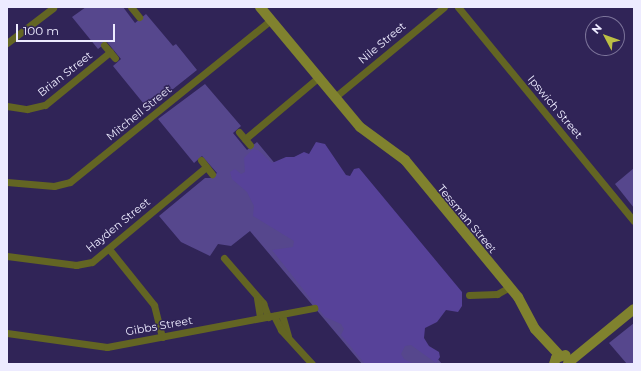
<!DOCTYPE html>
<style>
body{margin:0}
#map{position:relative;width:641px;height:371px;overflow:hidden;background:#302457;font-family:Montserrat,sans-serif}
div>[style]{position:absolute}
.green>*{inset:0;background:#56478d}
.forest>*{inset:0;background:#574299}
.street>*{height:7px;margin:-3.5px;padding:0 3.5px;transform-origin:3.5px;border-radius:3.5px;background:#636523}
.secondary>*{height:10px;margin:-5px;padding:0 5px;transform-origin:5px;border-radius:5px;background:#80822e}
span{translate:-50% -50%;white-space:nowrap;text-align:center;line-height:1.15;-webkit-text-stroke:3px #302457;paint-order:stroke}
.street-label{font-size:11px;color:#edebff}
.frame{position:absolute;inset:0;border:8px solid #edebff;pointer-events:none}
.north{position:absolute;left:585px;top:16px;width:40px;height:40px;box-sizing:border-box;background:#302457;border:1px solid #7c749a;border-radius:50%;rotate:311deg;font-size:11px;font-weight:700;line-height:16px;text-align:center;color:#edebff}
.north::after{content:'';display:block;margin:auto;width:14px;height:18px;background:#bcbf44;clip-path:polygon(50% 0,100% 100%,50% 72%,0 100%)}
.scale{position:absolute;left:16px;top:24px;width:99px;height:18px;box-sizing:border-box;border:2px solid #edebff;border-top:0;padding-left:5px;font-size:12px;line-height:14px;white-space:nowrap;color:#edebff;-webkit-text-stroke:3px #302457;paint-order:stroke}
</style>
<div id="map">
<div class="green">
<i style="clip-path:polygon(86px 7px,123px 7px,135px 23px,146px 14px,173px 46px,176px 44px,197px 70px,148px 109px,113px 66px,121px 59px,107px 42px,98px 49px,72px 17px)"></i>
<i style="clip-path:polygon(205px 84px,241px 126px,233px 133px,247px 150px,257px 142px,442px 364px,362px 364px,250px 231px,231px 246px,218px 244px,210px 256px,181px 242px,159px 216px,205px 178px,211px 178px,217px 173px,202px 156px,194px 163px,158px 119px)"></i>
<i style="clip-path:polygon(634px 168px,634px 208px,615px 184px)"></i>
<i style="clip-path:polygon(634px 323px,634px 364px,627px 364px,609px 343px)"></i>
</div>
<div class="forest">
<i style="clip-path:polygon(316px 142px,325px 144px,346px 175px,350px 176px,354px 169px,359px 168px,462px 292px,462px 306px,458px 312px,446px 310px,437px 322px,425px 328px,424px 338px,429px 346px,439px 352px,440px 357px,436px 363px,411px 345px,405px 346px,401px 354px,404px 359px,414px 364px,365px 364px,341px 335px,344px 329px,341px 324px,325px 317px,272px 250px,293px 247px,294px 241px,253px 216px,254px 206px,247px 192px,232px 179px,230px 172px,235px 169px,241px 174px,245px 172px,244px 158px,252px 150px,258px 150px,272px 163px,286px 157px,294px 157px,304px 152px,309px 154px)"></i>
</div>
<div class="street">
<i style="left:131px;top:7px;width:13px;rotate:51deg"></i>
<i style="left:458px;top:7px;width:277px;rotate:50.6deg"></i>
<i style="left:7px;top:43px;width:58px;rotate:-37.3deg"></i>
<i style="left:104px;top:45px;width:17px;rotate:50deg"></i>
<i style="left:335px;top:97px;width:141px;rotate:-39.5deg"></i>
<i style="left:7px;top:106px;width:20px;rotate:9deg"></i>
<i style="left:27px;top:109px;width:18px;rotate:-13deg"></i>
<i style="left:45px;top:105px;width:84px;rotate:-39.2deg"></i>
<i style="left:239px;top:132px;width:17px;rotate:50deg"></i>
<i style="left:245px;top:139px;width:97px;rotate:-40deg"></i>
<i style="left:201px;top:160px;width:18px;rotate:52deg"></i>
<i style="left:7px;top:182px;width:47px;rotate:4.9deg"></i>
<i style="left:54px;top:186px;width:16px;rotate:-14deg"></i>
<i style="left:70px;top:182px;width:258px;rotate:-38.9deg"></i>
<i style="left:109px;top:249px;width:72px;rotate:51.2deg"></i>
<i style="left:154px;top:305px;width:33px;rotate:76deg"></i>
<i style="left:7px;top:256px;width:70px;rotate:7.4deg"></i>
<i style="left:76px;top:265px;width:16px;rotate:-11deg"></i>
<i style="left:92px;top:262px;width:148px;rotate:-39.8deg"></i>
<i style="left:224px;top:258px;width:60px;rotate:49.1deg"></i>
<i style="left:263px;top:303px;width:15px;rotate:70deg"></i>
<i style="left:469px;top:295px;width:28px;rotate:-2deg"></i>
<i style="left:497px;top:294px;width:13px;rotate:-29deg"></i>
<i style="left:257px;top:298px;width:20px;rotate:81deg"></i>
<i style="left:282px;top:315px;width:22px;rotate:74deg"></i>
<i style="left:274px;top:316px;width:16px;rotate:63deg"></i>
<i style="left:281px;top:330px;width:46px;rotate:47.6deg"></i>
<i style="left:7px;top:333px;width:101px;rotate:8deg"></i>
<i style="left:107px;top:347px;width:211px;rotate:-10.7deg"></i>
</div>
<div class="secondary">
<i style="left:260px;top:7px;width:156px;rotate:50.2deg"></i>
<i style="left:360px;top:127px;width:56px;rotate:36.3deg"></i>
<i style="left:405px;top:160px;width:178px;rotate:50.5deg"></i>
<i style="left:518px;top:297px;width:36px;rotate:62deg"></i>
<i style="left:535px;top:329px;width:37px;rotate:47deg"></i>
<i style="left:568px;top:363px;width:85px;rotate:-39.3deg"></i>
<i style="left:554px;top:364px;width:6px;rotate:-72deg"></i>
<i style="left:556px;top:358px;width:10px;rotate:-17deg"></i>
</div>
<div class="street-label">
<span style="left:382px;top:43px;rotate:-40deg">Nile Street</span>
<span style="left:65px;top:74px;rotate:-38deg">Brian Street</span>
<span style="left:555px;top:107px;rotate:50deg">Ipswich Street</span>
<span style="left:139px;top:113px;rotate:-39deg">Mitchell Street</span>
<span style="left:467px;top:219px;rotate:50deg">Tessman Street</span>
<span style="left:118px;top:225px;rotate:-39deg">Hayden Street</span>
<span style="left:159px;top:326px;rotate:-10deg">Gibbs Street</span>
</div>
<div class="frame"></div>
<div class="north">N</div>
<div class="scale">100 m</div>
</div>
